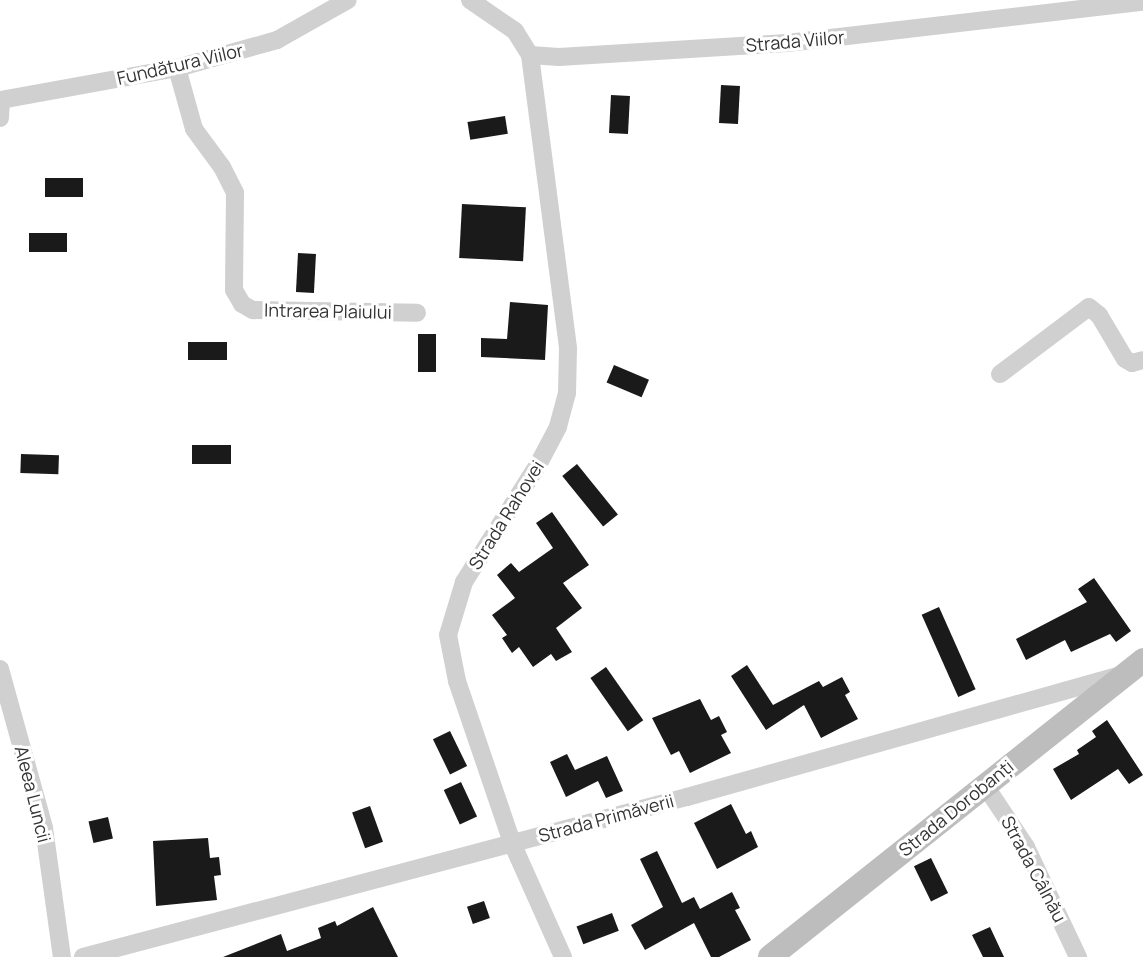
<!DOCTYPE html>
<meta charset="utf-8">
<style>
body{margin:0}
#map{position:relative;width:1143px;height:957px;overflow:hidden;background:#fff;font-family:Manrope,sans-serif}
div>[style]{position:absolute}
.building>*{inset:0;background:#1a1a1a;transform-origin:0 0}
.minor>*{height:18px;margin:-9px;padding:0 9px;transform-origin:9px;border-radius:9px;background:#d0d0d0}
.secondary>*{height:24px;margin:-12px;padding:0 12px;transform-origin:12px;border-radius:12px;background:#bdbdbd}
span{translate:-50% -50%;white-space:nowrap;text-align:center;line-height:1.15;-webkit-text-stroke:6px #fff;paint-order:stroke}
.street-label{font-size:18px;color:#333}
</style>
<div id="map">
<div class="building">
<i style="left:721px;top:85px;width:19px;height:38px;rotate:3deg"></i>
<i style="left:611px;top:95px;width:19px;height:38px;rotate:3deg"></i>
<i style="left:505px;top:116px;width:18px;height:38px;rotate:81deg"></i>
<i style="left:45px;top:178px;width:38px;height:19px"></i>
<i style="left:462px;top:204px;width:64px;height:54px;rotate:3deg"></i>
<i style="left:29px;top:233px;width:38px;height:19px"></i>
<i style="left:298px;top:253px;width:18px;height:39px;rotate:3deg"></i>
<i style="clip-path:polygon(510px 302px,548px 305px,545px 360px,481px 357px,481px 338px,507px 339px)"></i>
<i style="left:418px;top:334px;width:18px;height:38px"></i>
<i style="left:188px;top:342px;width:39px;height:18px"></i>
<i style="left:614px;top:365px;width:38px;height:19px;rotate:23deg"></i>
<i style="left:192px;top:445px;width:39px;height:19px"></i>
<i style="left:21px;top:454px;width:38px;height:19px;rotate:2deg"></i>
<i style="left:577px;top:464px;width:65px;height:19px;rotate:51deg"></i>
<i style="clip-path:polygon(552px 512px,589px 565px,563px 583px,582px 608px,556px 628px,572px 652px,556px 661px,551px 654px,533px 667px,519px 647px,512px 653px,502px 638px,507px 635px,492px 615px,515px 598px,497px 575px,511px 563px,519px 572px,553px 548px,536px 523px)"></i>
<i style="clip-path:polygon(1094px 578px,1131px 631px,1116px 642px,1110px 634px,1071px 652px,1065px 640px,1026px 660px,1016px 639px,1087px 602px,1078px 589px)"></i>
<i style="left:939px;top:607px;width:90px;height:19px;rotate:66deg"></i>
<i style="clip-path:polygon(747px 665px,773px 705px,819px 681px,823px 687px,842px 677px,850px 692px,845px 695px,858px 719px,821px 738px,804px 705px,766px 730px,731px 676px)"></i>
<i style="left:606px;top:667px;width:65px;height:19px;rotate:55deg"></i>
<i style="clip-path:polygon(700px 699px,711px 720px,719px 716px,727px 732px,721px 735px,731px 753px,690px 773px,679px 751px,671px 755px,652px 718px)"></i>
<i style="clip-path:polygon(1107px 720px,1143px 775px,1129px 784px,1118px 769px,1071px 800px,1053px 769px,1079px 754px,1077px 750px,1096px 737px,1092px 731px)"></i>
<i style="left:450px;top:731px;width:39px;height:19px;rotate:64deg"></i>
<i style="clip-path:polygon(567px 754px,575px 770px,607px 756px,623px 791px,606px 798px,598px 781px,566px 797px,550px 762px)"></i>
<i style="left:461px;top:782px;width:38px;height:19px;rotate:65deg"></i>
<i style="clip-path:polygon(731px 804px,746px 834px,751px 831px,758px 847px,717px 869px,694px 823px)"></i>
<i style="left:370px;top:806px;width:38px;height:19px;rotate:70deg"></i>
<i style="left:108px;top:817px;width:22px;height:20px;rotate:77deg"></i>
<i style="clip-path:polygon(208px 838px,210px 858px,219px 857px,221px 875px,214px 876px,217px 900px,156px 906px,153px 841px)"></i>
<i style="clip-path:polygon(657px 851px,682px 903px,694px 897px,700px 909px,732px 892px,740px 908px,735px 910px,751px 940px,719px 957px,711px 957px,694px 923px,645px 950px,631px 925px,663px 907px,640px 859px)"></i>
<i style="left:931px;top:858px;width:39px;height:19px;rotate:64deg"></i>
<i style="left:484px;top:901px;width:18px;height:18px;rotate:71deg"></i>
<i style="clip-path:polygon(373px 907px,398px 957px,223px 957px,281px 934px,287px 951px,321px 938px,318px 928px,335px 921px,337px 926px)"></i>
<i style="left:612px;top:913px;width:19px;height:38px;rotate:69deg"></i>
<i style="clip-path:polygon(990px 927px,1004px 957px,983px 957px,972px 935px)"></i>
</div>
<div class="minor">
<i style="left:470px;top:0;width:55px;rotate:34.6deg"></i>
<i style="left:515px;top:31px;width:28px;rotate:58deg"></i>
<i style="left:530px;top:55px;width:29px;rotate:4deg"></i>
<i style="left:559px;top:57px;width:228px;rotate:-3.5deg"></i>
<i style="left:787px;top:43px;width:358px;rotate:-6.6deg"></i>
<i style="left:530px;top:55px;width:296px;rotate:82.6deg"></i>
<i style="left:568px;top:349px;width:44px;rotate:91.3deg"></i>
<i style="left:567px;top:393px;width:35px;rotate:105deg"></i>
<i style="left:558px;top:427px;width:41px;rotate:117.8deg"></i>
<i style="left:539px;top:463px;width:141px;rotate:122.2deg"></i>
<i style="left:464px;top:582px;width:55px;rotate:106.8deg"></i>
<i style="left:448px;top:635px;width:47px;rotate:78.9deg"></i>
<i style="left:457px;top:681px;width:171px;rotate:71.2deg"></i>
<i style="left:512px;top:843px;width:125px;rotate:65.9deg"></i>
<i style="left:177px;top:68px;width:63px;rotate:74.4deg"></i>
<i style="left:194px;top:129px;width:47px;rotate:53.6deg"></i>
<i style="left:222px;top:167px;width:29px;rotate:63deg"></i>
<i style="left:235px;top:193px;width:97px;rotate:90.6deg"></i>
<i style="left:234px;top:290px;width:16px;rotate:60deg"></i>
<i style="left:242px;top:304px;width:13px;rotate:29deg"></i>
<i style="left:253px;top:310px;width:164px;rotate:1deg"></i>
<i style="left:0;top:118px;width:18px;rotate:-87deg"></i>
<i style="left:1px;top:100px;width:179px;rotate:-10.3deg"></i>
<i style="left:177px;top:68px;width:104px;rotate:-15.6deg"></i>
<i style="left:277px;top:40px;width:81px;rotate:-29.4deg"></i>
<i style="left:1000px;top:374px;width:111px;rotate:-37deg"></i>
<i style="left:1089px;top:307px;width:13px;rotate:39deg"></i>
<i style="left:1099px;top:315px;width:51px;rotate:59.4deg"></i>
<i style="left:1125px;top:359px;width:8px;rotate:30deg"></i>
<i style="left:1132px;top:363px;width:11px;rotate:-15deg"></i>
<i style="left:0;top:669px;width:165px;rotate:74.5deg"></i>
<i style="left:44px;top:828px;width:130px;rotate:82.1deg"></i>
<i style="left:984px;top:784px;width:76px;rotate:56.3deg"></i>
<i style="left:1026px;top:847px;width:122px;rotate:64.7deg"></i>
<i style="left:83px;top:957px;width:625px;rotate:-14.84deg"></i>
<i style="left:687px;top:797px;width:450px;rotate:-15.7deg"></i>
</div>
<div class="secondary">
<i style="left:770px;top:957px;width:477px;rotate:-38.5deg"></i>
</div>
<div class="street-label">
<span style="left:795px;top:41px;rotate:-5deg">Strada Viilor</span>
<span style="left:180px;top:64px;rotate:-13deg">Fundătura Viilor</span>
<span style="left:328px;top:311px;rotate:1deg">Intrarea Plaiului</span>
<span style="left:506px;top:515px;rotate:-58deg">Strada Rahovei</span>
<span style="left:33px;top:794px;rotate:76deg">Aleea Luncii</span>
<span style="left:956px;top:808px;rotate:-39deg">Strada Dorobanți</span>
<span style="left:606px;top:818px;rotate:-15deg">Strada Primăverii</span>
<span style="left:1034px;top:869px;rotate:62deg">Strada Câlnău</span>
</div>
</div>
